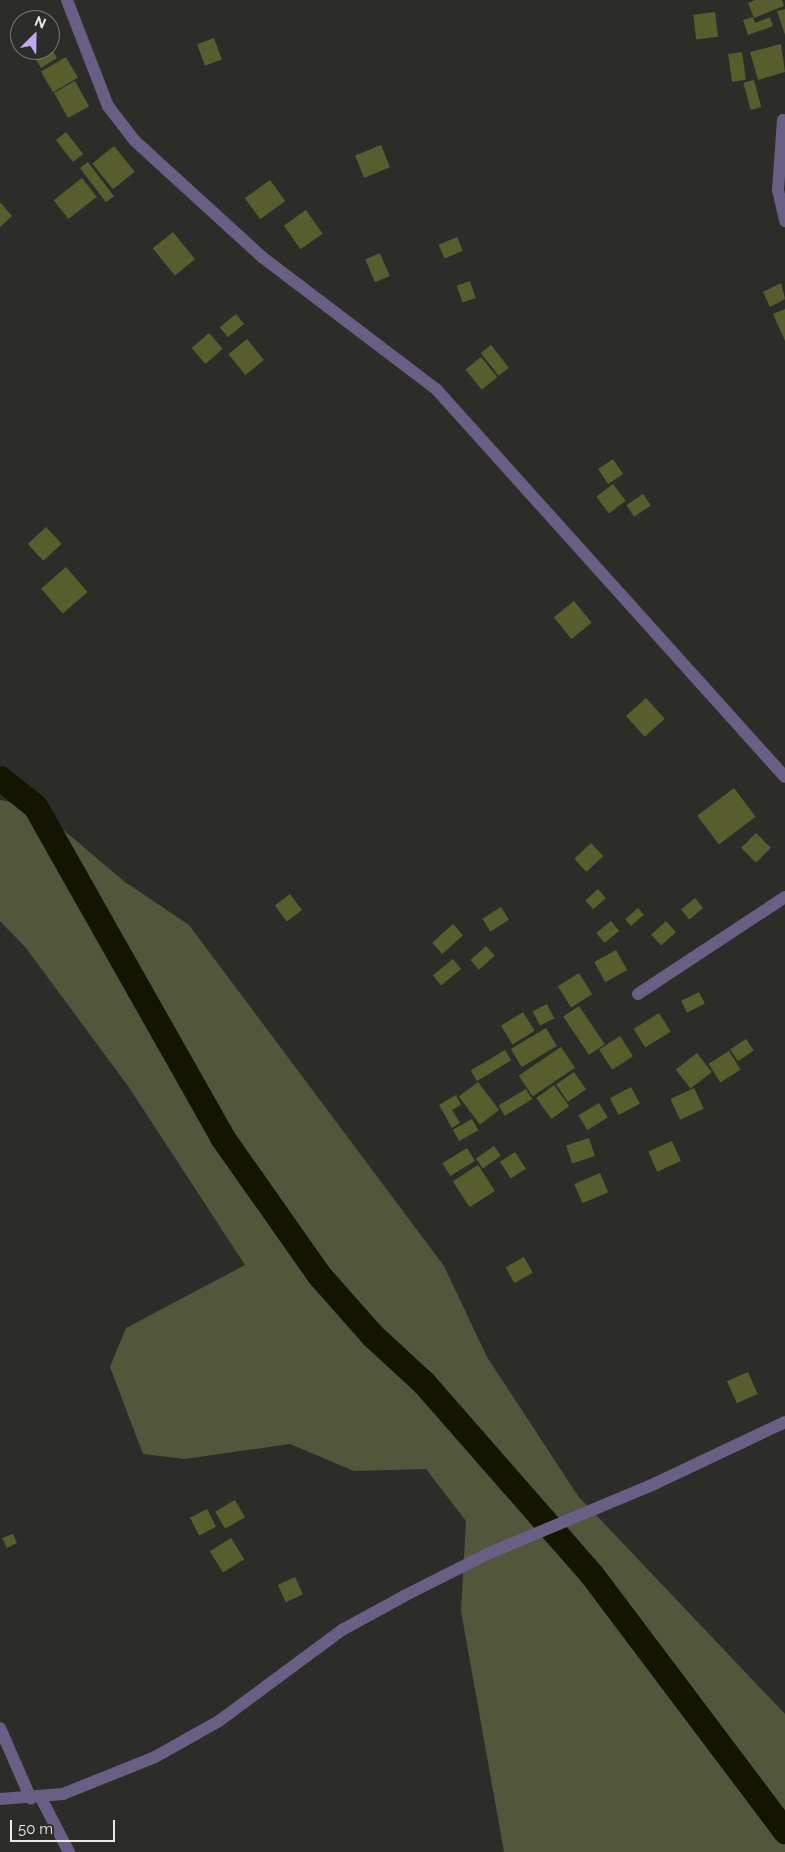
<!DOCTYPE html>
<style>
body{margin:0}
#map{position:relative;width:785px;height:1852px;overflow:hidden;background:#2c2d29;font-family:Raleway,sans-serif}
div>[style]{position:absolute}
.green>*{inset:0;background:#52563a}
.river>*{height:25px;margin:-12.5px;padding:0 12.5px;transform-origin:12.5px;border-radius:12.5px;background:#131500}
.building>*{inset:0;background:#585d2d;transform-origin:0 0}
.minor>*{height:12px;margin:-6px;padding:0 6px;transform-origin:6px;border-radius:6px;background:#695e83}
span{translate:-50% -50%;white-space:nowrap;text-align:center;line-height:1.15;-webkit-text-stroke:4px #2c2d29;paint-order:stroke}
.north{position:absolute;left:10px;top:10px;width:50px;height:50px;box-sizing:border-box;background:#2c2d29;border:1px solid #787975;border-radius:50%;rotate:23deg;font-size:14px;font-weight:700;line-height:20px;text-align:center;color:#eaebe8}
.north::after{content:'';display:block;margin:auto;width:18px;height:22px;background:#c0a8f4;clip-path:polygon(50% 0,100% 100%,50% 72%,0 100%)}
.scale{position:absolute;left:10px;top:1820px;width:105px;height:22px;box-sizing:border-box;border:2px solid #eaebe8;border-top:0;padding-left:6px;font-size:15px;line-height:18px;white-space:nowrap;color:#eaebe8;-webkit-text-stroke:4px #2c2d29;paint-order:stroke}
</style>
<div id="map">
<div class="green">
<i style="clip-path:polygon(0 800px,35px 806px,125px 882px,189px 925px,444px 1266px,487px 1357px,578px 1496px,785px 1714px,785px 1852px,504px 1852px,461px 1611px,466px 1521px,426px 1469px,354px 1471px,290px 1444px,185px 1459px,143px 1454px,110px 1367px,126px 1328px,245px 1265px,128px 1086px,26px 948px,0 921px)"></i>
</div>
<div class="river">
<i style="left:0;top:778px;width:45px;rotate:38.7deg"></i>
<i style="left:35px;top:806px;width:380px;rotate:60.5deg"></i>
<i style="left:222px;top:1137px;width:169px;rotate:54.9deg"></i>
<i style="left:319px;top:1275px;width:81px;rotate:48.5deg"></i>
<i style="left:373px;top:1336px;width:69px;rotate:42.7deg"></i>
<i style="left:424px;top:1383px;width:255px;rotate:48.8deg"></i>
<i style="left:592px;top:1575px;width:321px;rotate:53deg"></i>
</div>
<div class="building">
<i style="clip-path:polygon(755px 0,782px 0,784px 6px,754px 18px,748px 3px)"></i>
<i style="clip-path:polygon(785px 9px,785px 35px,777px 11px)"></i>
<i style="left:715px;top:12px;width:25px;height:22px;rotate:83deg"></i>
<i style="clip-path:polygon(753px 17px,755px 23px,770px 17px,773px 26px,748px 35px,743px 20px)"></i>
<i style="left:214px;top:38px;width:23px;height:18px;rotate:70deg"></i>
<i style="clip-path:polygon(781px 44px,785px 72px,758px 80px,750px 52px)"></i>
<i style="clip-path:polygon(50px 46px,57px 58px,41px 68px,30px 50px,50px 50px)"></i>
<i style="left:742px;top:52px;width:28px;height:14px;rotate:82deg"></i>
<i style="left:66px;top:57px;width:24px;height:29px;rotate:60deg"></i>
<i style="left:754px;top:80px;width:28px;height:11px;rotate:75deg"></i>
<i style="left:75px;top:81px;width:29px;height:24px;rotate:61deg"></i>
<i style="left:66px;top:132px;width:28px;height:13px;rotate:52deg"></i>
<i style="left:381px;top:145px;width:24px;height:28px;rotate:68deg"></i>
<i style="left:114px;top:146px;width:33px;height:28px;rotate:51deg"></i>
<i style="left:88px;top:162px;width:43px;height:10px;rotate:53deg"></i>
<i style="left:82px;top:178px;width:24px;height:36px;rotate:52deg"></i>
<i style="left:270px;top:180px;width:26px;height:31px;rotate:54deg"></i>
<i style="clip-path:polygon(0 202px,12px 216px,0 227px)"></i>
<i style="left:306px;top:210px;width:29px;height:27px;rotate:55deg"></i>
<i style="left:173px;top:232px;width:35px;height:26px;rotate:51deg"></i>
<i style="left:457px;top:237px;width:15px;height:20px;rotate:67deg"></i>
<i style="left:380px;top:253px;width:25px;height:16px;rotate:67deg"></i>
<i style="left:470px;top:281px;width:18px;height:14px;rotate:71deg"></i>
<i style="clip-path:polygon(781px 283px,785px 299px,770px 307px,763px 292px)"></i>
<i style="clip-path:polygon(785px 309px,785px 341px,773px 314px)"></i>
<i style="left:236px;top:314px;width:13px;height:21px;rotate:51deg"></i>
<i style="left:209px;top:333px;width:21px;height:23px;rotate:49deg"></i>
<i style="left:247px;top:339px;width:27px;height:24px;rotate:51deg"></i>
<i style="left:491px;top:345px;width:29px;height:13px;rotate:52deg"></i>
<i style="left:481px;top:357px;width:26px;height:20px;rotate:51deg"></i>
<i style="left:613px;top:459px;width:18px;height:18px;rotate:56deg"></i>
<i style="left:613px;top:484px;width:21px;height:21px;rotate:53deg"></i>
<i style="left:643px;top:494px;width:14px;height:20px;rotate:56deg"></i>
<i style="left:46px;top:527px;width:23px;height:25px;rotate:47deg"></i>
<i style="left:66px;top:567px;width:33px;height:33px;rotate:49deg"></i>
<i style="left:574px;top:601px;width:28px;height:26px;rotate:51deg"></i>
<i style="left:646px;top:698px;width:28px;height:27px;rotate:48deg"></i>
<i style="left:734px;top:788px;width:36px;height:46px;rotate:53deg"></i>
<i style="left:756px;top:833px;width:21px;height:21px;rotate:45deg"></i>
<i style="left:591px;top:843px;width:18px;height:23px;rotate:47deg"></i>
<i style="left:598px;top:889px;width:12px;height:17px;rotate:48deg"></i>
<i style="left:290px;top:894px;width:20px;height:19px;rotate:53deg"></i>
<i style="left:695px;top:898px;width:13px;height:18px;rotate:51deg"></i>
<i style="left:501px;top:907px;width:15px;height:22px;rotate:58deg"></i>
<i style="left:638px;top:908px;width:9px;height:17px;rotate:49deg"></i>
<i style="left:611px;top:921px;width:13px;height:19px;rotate:51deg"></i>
<i style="left:666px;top:921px;width:15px;height:20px;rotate:48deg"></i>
<i style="left:453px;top:924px;width:15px;height:28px;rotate:48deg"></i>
<i style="left:486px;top:946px;width:13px;height:21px;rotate:48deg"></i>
<i style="left:616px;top:950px;width:23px;height:25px;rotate:61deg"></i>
<i style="left:453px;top:959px;width:13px;height:26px;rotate:51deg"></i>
<i style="left:579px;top:973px;width:25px;height:25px;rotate:58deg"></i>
<i style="left:699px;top:992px;width:13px;height:20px;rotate:63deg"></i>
<i style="left:547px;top:1004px;width:16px;height:16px;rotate:63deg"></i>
<i style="left:579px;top:1006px;width:46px;height:19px;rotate:56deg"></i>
<i style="left:523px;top:1012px;width:22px;height:26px;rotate:58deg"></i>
<i style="left:659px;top:1013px;width:22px;height:30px;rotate:58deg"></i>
<i style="left:546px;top:1028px;width:21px;height:41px;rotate:59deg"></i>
<i style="left:620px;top:1036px;width:24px;height:25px;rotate:57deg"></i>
<i style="left:746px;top:1039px;width:14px;height:19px;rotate:56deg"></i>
<i style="left:561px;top:1047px;width:25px;height:51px;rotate:56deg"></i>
<i style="left:505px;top:1050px;width:12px;height:40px;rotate:59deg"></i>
<i style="left:729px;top:1051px;width:22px;height:24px;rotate:58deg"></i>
<i style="left:697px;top:1053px;width:24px;height:27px;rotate:52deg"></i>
<i style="left:574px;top:1072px;width:21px;height:22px;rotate:55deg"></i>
<i style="left:478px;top:1082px;width:35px;height:24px;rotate:53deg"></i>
<i style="left:554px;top:1085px;width:26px;height:22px;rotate:54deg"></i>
<i style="left:631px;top:1087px;width:19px;height:24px;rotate:62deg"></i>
<i style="left:694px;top:1088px;width:23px;height:26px;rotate:65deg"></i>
<i style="left:526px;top:1089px;width:12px;height:32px;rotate:59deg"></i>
<i style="clip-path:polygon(456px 1095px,461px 1105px,452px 1110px,460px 1123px,452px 1128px,439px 1105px)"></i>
<i style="left:599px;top:1103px;width:17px;height:24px;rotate:59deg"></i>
<i style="left:472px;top:1119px;width:13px;height:22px;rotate:61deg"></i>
<i style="left:589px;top:1138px;width:19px;height:24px;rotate:72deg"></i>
<i style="left:672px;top:1141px;width:22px;height:26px;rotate:66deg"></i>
<i style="left:494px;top:1146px;width:12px;height:22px;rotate:55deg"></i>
<i style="left:467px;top:1148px;width:15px;height:29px;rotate:58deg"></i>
<i style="left:515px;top:1152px;width:20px;height:18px;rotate:57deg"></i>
<i style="left:478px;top:1165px;width:31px;height:30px;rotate:57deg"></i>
<i style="left:600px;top:1173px;width:21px;height:28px;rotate:67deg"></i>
<i style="left:524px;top:1257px;width:18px;height:21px;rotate:61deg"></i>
<i style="left:748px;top:1372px;width:24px;height:23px;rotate:66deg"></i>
<i style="left:235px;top:1500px;width:20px;height:23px;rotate:60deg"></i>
<i style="left:207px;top:1509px;width:20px;height:19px;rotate:63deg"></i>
<i style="clip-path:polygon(13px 1534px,17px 1543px,7px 1548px,2px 1538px)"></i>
<i style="left:231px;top:1538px;width:25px;height:25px;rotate:58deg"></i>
<i style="left:295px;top:1577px;width:19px;height:19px;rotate:65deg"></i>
</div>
<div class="minor">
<i style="left:67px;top:0;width:114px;rotate:68.9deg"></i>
<i style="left:108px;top:106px;width:44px;rotate:52.4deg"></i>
<i style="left:135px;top:141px;width:172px;rotate:42.4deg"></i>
<i style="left:262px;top:257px;width:220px;rotate:37.2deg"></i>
<i style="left:437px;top:390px;width:520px;rotate:48.04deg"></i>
<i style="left:783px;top:120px;width:70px;rotate:94.1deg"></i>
<i style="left:778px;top:190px;width:32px;rotate:77deg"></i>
<i style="left:638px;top:994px;width:176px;rotate:-33.4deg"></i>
<i style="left:0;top:1728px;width:77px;rotate:66.4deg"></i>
<i style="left:41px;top:1798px;width:61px;rotate:62.6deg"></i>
<i style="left:0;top:1799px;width:63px;rotate:-4.5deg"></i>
<i style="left:63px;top:1794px;width:99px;rotate:-21.9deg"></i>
<i style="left:155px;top:1757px;width:73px;rotate:-29.4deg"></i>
<i style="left:219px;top:1721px;width:153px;rotate:-36.5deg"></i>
<i style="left:342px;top:1630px;width:71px;rotate:-28.7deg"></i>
<i style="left:404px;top:1596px;width:93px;rotate:-26.8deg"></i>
<i style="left:487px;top:1554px;width:181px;rotate:-22.7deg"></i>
<i style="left:654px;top:1484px;width:145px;rotate:-25.3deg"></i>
</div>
<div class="north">N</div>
<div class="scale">50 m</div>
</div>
